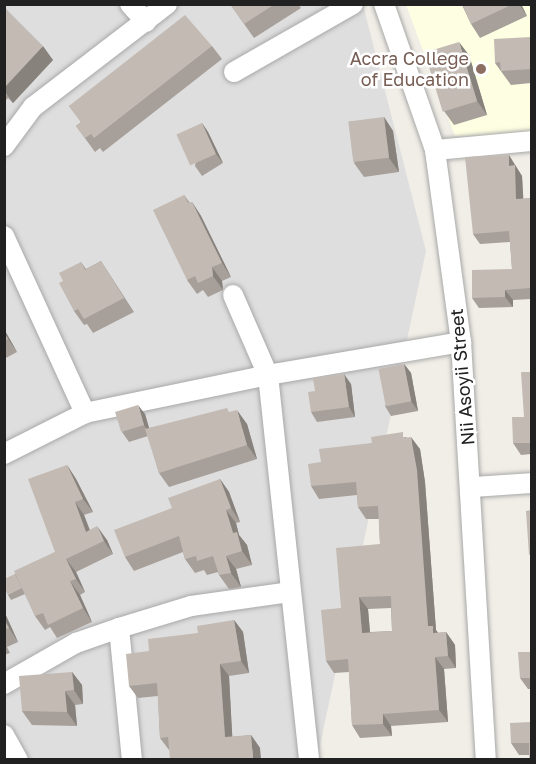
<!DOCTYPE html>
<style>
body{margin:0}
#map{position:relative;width:536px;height:764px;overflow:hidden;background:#f1eee7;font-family:"Golos Text",sans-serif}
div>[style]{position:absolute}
.residential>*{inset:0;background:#dfdede}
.education>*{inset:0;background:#feffe2}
.roads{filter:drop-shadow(0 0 2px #a8a8a8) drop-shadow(0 0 2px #a8a8a8)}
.minor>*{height:20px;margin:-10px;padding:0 10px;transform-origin:10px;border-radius:10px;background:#fff}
.wall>*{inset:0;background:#a7a09a}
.shaded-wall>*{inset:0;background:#88827d}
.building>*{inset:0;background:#c2bab3;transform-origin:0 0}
.dots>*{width:16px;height:16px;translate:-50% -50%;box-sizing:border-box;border:3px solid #fff;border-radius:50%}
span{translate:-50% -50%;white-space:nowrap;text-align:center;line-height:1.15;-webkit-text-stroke:5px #fff;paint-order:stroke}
.education-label{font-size:18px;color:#785e54}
.right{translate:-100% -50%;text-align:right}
.street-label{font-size:18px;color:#212121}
.frame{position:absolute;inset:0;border:6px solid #212121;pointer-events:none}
</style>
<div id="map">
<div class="residential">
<i style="clip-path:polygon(4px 5px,363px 5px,426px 251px,317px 759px,5px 759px)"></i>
</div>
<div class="education">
<i style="clip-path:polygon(406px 5px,531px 5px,531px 134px,455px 136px)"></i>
</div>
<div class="roads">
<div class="minor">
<i style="left:130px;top:4px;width:24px;rotate:48deg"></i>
<i style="left:384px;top:4px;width:155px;rotate:70.7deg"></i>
<i style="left:435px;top:150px;width:194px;rotate:82.3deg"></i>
<i style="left:461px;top:342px;width:419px;rotate:86.6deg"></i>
<i style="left:234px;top:72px;width:137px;rotate:-29.7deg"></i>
<i style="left:4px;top:146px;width:49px;rotate:-53.4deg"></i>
<i style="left:33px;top:107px;width:169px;rotate:-37.5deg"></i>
<i style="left:435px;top:150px;width:97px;rotate:-5.3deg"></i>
<i style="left:4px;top:236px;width:195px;rotate:65.4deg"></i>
<i style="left:233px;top:295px;width:87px;rotate:66.4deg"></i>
<i style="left:268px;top:375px;width:387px;rotate:83.9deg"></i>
<i style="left:4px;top:454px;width:91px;rotate:-26.8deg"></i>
<i style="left:85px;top:413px;width:187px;rotate:-11.7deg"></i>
<i style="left:268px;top:375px;width:196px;rotate:-9.7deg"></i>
<i style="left:472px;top:487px;width:60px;rotate:-3.8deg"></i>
<i style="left:119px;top:628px;width:133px;rotate:84.4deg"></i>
<i style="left:4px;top:684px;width:83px;rotate:-29.7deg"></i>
<i style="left:76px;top:643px;width:46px;rotate:-19.2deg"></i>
<i style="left:119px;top:628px;width:75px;rotate:-17deg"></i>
<i style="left:191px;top:606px;width:101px;rotate:-8deg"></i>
<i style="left:4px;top:735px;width:29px;rotate:61deg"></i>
</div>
</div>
<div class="wall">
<i style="clip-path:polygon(230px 4px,298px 4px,301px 8px,254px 38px)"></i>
<i style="clip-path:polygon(460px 4px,521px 4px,527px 16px,480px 38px,471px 24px,462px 5px,461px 6px)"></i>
<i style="clip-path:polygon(4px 7px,53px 60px,13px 103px,8px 98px,4px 102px)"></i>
<i style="clip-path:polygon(531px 37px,531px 83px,511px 85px,495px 63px)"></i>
<i style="clip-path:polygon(212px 46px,222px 59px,103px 152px,100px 148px,95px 152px,76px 126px,81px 122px,69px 106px)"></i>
<i style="clip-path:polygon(469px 55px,487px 115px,454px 125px,444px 111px)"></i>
<i style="clip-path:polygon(384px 117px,393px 131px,399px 172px,364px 177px,354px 163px)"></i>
<i style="clip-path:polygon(202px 123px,208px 132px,223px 163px,202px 176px,195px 166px)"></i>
<i style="clip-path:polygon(516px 165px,516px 167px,522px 176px,523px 199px,531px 198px,531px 299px,513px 300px,513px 307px,479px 308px,472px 298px,512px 269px,510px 242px,480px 244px,473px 234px)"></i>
<i style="clip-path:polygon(184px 195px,190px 203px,192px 202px,201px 216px,231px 277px,222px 281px,223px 290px,208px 297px,203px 290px,197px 294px,187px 280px)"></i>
<i style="clip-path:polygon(101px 261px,134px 312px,93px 333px,87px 324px,84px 325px,74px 311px,63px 281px,81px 262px,86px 269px)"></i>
<i style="clip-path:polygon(4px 329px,17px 352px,4px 359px)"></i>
<i style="clip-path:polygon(404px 364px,411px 373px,418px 411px,391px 416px,385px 406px)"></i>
<i style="clip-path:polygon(531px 372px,531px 454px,521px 455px,513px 443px,524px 417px)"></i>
<i style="clip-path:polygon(351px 384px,355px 417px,317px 422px,311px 412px,315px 391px)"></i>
<i style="clip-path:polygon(230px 412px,247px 424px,257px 459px,169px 487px,159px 473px,148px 436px,129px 442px,122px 432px,145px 414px,149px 428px)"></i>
<i style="clip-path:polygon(evenodd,406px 437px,420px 449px,425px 482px,436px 630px,438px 633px,446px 632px,455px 645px,456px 668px,444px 669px,448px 722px,391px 726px,392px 736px,360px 738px,352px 725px,349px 672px,334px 673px,326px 661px,341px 608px,380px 544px,379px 519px,366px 519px,358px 507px,357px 495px,319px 499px,311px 486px,321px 462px,372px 443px,406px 437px,391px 608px,392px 631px,370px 632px,368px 609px,391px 608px)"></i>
<i style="clip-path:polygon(67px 465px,76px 479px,93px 512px,84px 515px,90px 530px,107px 540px,113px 554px,76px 572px,85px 592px,80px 595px,92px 622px,57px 638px,50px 627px,45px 630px,35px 616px,25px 594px,11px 600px,8px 595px,15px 574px,55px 552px)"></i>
<i style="clip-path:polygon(220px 479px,229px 492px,240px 522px,236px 523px,239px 535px,247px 545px,252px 565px,236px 569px,241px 587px,229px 589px,219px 575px,218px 572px,207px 575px,204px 570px,195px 573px,185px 559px,183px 552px,134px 571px,125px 557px,172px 508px)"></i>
<i style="clip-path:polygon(4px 611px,18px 642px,7px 647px,10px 653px,4px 655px)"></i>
<i style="clip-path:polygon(234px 620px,243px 632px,249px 673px,229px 676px,232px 737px,251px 735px,260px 748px,169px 750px,160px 738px,158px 696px,138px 698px,129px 686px,149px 651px)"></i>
<i style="clip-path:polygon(531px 652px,531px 689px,528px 689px,520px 678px)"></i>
<i style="clip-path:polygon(72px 672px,82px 685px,83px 704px,75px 705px,77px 726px,32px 725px,22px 711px)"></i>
<i style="clip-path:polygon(531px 722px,529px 755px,519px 755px,511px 743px)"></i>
</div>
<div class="shaded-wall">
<i style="clip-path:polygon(519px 4px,521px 4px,527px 16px)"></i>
<i style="clip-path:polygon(459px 42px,469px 55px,487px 115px,477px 101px)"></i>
<i style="clip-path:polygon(43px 46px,53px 60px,13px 103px,4px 90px,4px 88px)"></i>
<i style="clip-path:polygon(384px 117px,393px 131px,399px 172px,389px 158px)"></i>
<i style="clip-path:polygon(202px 123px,208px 132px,223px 163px,216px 154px)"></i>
<i style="clip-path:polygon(509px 155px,522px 176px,524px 210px,516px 199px,509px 166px)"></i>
<i style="clip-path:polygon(192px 202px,201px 216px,231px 277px,222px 263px)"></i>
<i style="clip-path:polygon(212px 267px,222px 281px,223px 290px,213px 276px)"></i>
<i style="clip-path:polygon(505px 290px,513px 300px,513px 307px,505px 297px)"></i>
<i style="clip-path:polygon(4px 329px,17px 352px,4px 333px)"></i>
<i style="clip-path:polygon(404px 364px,411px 373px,418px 411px,411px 401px)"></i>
<i style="clip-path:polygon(344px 374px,351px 384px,355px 417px,349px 407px)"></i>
<i style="clip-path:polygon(138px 405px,145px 414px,151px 435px,144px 425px)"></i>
<i style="clip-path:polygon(237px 410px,247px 424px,257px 459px,247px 445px)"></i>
<i style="clip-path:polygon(411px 437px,420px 449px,425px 482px,436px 630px,442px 638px,442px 645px,428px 626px)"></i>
<i style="clip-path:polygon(67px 465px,76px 479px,93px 512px,83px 499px)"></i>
<i style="clip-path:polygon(220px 479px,229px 492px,240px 522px,231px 508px)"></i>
<i style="clip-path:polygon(75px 502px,84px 515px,95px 545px,86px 532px)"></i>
<i style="clip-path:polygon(226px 510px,236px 523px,239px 535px,247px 545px,252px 565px,242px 551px,233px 533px)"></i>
<i style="clip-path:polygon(97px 526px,107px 540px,113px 554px,104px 541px)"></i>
<i style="clip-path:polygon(226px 556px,236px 569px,241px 587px,231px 573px)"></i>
<i style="clip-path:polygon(66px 559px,76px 572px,85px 592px,76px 579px)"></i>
<i style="clip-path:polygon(70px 581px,80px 595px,92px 622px,83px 608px)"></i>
<i style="clip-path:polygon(359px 597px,368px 609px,371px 645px,362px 633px)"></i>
<i style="clip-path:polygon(4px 611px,18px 642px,9px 628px,4px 619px)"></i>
<i style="clip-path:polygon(234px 620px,243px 632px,249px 673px,241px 661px)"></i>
<i style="clip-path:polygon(446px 632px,455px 645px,456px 668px,448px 656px)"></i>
<i style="clip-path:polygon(435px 657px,444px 669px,448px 722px,439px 710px)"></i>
<i style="clip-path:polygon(220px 664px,229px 676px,233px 749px,225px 737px)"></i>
<i style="clip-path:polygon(72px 672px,82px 685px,83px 704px,74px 690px)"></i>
<i style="clip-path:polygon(65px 691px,75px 705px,77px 726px,67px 712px)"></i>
<i style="clip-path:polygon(383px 714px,391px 726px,392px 736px,383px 724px)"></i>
<i style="clip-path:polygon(251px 735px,260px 748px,261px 759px,253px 759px)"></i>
</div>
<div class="building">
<i style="clip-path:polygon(230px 4px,275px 4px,244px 24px)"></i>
<i style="clip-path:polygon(462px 4px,513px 4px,471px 24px)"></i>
<i style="clip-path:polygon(4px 7px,43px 46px,4px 88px)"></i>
<i style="clip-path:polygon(185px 15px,212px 46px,94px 138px,91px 134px,85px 138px,76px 126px,81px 122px,69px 106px)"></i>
<i style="clip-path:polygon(531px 37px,531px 69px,501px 71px,500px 62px,495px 63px,494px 39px)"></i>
<i style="left:459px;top:42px;width:62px;height:36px;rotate:73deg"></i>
<i style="left:384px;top:117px;width:41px;height:36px;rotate:83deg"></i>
<i style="left:202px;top:123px;width:34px;height:28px;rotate:66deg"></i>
<i style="clip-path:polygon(509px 155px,509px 166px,515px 165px,516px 199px,531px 198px,531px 288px,505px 290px,505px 297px,472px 298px,472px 270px,512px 269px,509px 231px,473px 234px,465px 157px)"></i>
<i style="clip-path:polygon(184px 195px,188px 203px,192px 202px,222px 263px,212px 267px,213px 276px,198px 283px,195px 276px,187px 280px,153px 210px)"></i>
<i style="clip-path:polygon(101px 261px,124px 298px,84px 319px,78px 309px,74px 311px,59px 283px,63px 281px,59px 273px,81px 262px,85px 270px)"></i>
<i style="clip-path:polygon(4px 333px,8px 339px,4px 341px)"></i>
<i style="left:404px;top:364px;width:38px;height:26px;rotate:79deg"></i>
<i style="clip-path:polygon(521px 372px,531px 372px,531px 443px,513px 443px,512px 417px,524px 417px)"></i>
<i style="clip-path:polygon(344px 374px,349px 407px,311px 412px,308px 392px,315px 391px,313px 378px)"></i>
<i style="left:138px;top:405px;width:21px;height:24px;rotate:73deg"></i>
<i style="clip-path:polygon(227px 408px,229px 412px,237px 410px,247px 445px,159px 473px,145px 429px)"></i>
<i style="clip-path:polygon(evenodd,403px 432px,403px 438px,411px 437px,417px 470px,428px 626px,433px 626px,433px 633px,446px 632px,448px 656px,435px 657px,439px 710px,383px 714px,383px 724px,352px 725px,348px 659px,326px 661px,321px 610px,341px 608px,336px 548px,380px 544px,378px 506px,358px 507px,356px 482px,311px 486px,308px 464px,321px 462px,319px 449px,372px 443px,371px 437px,403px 432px,391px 596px,392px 631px,362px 633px,359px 597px,391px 596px)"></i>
<i style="clip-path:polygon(67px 465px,83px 499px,75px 502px,86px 532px,97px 526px,104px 541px,66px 559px,76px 579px,70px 581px,83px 608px,48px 625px,43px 613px,35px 616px,14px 571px,55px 552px,28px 479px)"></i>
<i style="clip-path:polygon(220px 479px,231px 508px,226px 510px,233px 533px,237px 532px,242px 551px,226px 556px,231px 573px,219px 575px,213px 556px,197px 561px,196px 556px,185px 559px,179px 536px,125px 557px,114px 530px,172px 508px,168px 498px)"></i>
<i style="clip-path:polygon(531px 510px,531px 554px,529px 555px,526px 511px)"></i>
<i style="clip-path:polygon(15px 574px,22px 588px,8px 595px,4px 588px,4px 579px)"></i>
<i style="clip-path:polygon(4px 619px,9px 628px,4px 630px)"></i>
<i style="clip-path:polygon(234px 620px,241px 661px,220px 664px,220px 668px,225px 737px,251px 735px,253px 759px,170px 759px,168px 737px,160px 738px,157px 683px,129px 686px,126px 654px,149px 651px,148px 639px,198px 633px,197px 626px)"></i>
<i style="clip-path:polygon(518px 652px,531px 652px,531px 678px,520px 678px)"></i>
<i style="clip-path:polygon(72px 672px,74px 690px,65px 691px,67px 712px,22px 711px,19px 676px)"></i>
<i style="clip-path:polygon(531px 722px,531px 759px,529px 759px,529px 743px,511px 743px,510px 723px)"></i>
</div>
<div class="dots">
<i style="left:481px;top:69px;background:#8d6e63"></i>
</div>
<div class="education-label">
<span class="right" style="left:469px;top:69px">Accra College<br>of Education</span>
</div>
<div class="street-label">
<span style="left:462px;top:377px;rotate:-95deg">Nii Asoyii Street</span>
</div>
<div class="frame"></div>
</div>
